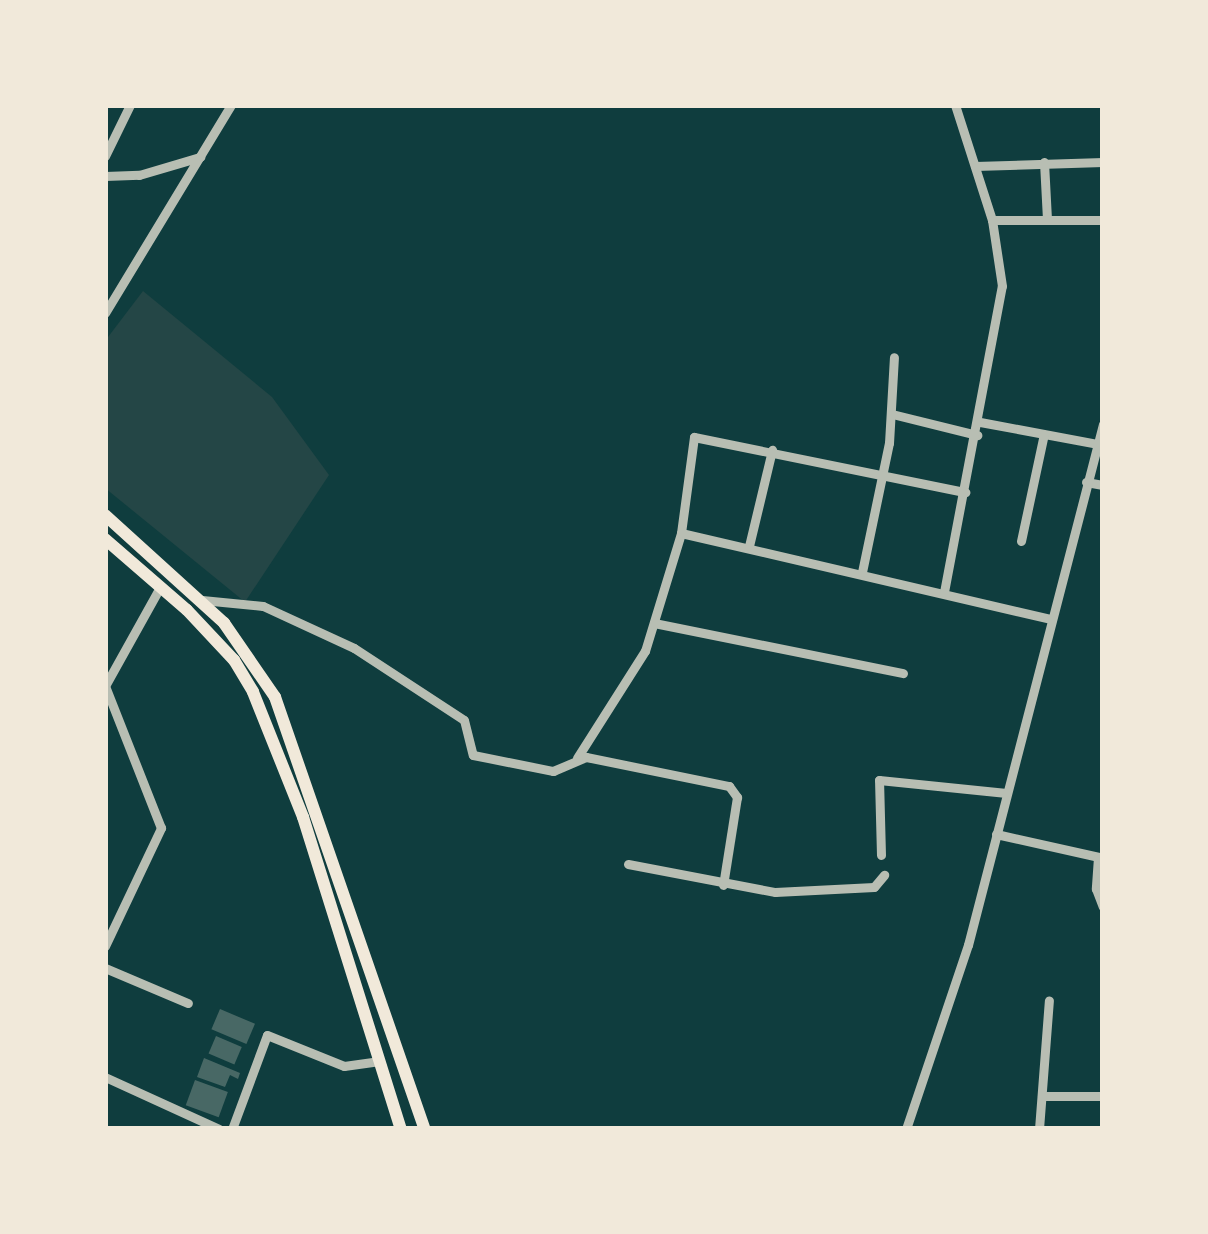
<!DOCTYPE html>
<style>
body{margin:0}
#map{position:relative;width:1208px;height:1234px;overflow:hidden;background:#0f3d3e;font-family:"DejaVu Sans",sans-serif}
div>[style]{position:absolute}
.green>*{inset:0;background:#244646}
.building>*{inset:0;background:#486865;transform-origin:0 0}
.minor>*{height:9px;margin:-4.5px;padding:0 4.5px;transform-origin:4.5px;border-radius:4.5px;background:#b8beb3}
.secondary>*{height:12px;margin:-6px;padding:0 6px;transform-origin:6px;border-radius:6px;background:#f1e9da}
span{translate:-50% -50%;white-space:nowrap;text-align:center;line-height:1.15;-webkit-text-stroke:8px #f1e9da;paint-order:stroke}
.frame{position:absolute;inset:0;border:108px solid #f1e9da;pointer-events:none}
</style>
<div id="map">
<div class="green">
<i style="clip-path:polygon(143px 291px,272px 397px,329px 475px,245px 602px,105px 488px,105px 341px)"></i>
</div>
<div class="building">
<i style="left:220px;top:1009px;width:38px;height:22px;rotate:23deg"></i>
<i style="left:216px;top:1036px;width:28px;height:19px;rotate:23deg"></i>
<i style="clip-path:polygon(204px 1058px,240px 1073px,238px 1079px,230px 1075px,225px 1087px,197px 1077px)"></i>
<i style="left:195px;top:1080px;width:35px;height:27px;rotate:20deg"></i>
</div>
<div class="minor">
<i style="left:105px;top:156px;width:57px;rotate:-63.9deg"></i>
<i style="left:1044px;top:162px;width:58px;rotate:87deg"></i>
<i style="left:975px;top:166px;width:128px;rotate:-1.8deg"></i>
<i style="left:105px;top:176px;width:34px;rotate:-2deg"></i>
<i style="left:139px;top:175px;width:64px;rotate:-16.4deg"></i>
<i style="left:992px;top:220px;width:111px"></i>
<i style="left:105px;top:313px;width:243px;rotate:-58.8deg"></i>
<i style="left:892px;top:414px;width:88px;rotate:13.9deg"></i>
<i style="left:980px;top:422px;width:119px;rotate:10.6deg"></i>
<i style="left:1086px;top:482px;width:17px;rotate:10deg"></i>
<i style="left:681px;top:533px;width:379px;rotate:13.1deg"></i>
<i style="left:1021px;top:541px;width:109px;rotate:-77.9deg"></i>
<i style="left:749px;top:546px;width:99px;rotate:-76.5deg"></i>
<i style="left:862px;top:572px;width:132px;rotate:-78.2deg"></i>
<i style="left:889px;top:443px;width:86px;rotate:-86.7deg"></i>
<i style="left:944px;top:592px;width:311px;rotate:-79.3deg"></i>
<i style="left:1002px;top:286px;width:67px;rotate:-98.6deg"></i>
<i style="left:992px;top:220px;width:121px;rotate:-107.8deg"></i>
<i style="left:202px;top:600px;width:61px;rotate:5.6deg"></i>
<i style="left:263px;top:606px;width:100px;rotate:24.8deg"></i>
<i style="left:354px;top:648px;width:131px;rotate:33.2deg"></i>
<i style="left:464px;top:720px;width:36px;rotate:76deg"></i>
<i style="left:473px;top:755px;width:82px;rotate:11.3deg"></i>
<i style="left:553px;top:771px;width:36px;rotate:-23deg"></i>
<i style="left:586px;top:757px;width:146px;rotate:11.5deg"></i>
<i style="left:729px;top:786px;width:14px;rotate:54deg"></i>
<i style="left:737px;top:797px;width:89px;rotate:99deg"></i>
<i style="left:654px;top:623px;width:254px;rotate:11.4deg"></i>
<i style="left:105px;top:686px;width:113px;rotate:-60.9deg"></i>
<i style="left:577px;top:758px;width:127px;rotate:-57.6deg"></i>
<i style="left:645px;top:651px;width:123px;rotate:-73deg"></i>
<i style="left:681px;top:533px;width:97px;rotate:-82.3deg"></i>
<i style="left:694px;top:437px;width:277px;rotate:11.5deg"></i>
<i style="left:996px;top:834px;width:110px;rotate:12.6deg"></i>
<i style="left:881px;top:855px;width:75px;rotate:-91.5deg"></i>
<i style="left:879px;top:780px;width:128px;rotate:5.8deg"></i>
<i style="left:1098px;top:857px;width:32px;rotate:94deg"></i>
<i style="left:1096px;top:889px;width:19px;rotate:69deg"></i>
<i style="left:628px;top:864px;width:150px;rotate:10.8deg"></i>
<i style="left:775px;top:892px;width:99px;rotate:-2.9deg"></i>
<i style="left:874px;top:887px;width:16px;rotate:-50deg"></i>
<i style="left:105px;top:946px;width:131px;rotate:-64.6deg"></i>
<i style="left:161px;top:828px;width:153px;rotate:-111.5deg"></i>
<i style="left:105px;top:968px;width:90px;rotate:22.9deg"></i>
<i style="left:105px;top:1077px;width:125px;rotate:24.5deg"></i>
<i style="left:1042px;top:1096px;width:61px"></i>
<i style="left:232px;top:1129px;width:100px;rotate:-69.6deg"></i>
<i style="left:267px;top:1035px;width:83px;rotate:21.9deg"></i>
<i style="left:344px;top:1066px;width:36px;rotate:-8deg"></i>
<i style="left:906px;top:1129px;width:194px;rotate:-71.4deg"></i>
<i style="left:968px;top:945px;width:538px;rotate:-75.47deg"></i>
<i style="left:1039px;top:1129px;width:129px;rotate:-85.6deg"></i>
</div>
<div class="secondary">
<i style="left:105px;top:515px;width:161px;rotate:42.2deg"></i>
<i style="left:224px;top:623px;width:90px;rotate:55.4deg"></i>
<i style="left:275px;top:697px;width:457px;rotate:70.9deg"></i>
<i style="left:105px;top:539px;width:108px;rotate:40.9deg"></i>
<i style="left:187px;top:610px;width:69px;rotate:46.8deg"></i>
<i style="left:234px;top:660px;width:37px;rotate:59deg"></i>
<i style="left:253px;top:692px;width:135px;rotate:68.2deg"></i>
<i style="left:303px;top:817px;width:327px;rotate:72.6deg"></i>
</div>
<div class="frame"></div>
</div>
